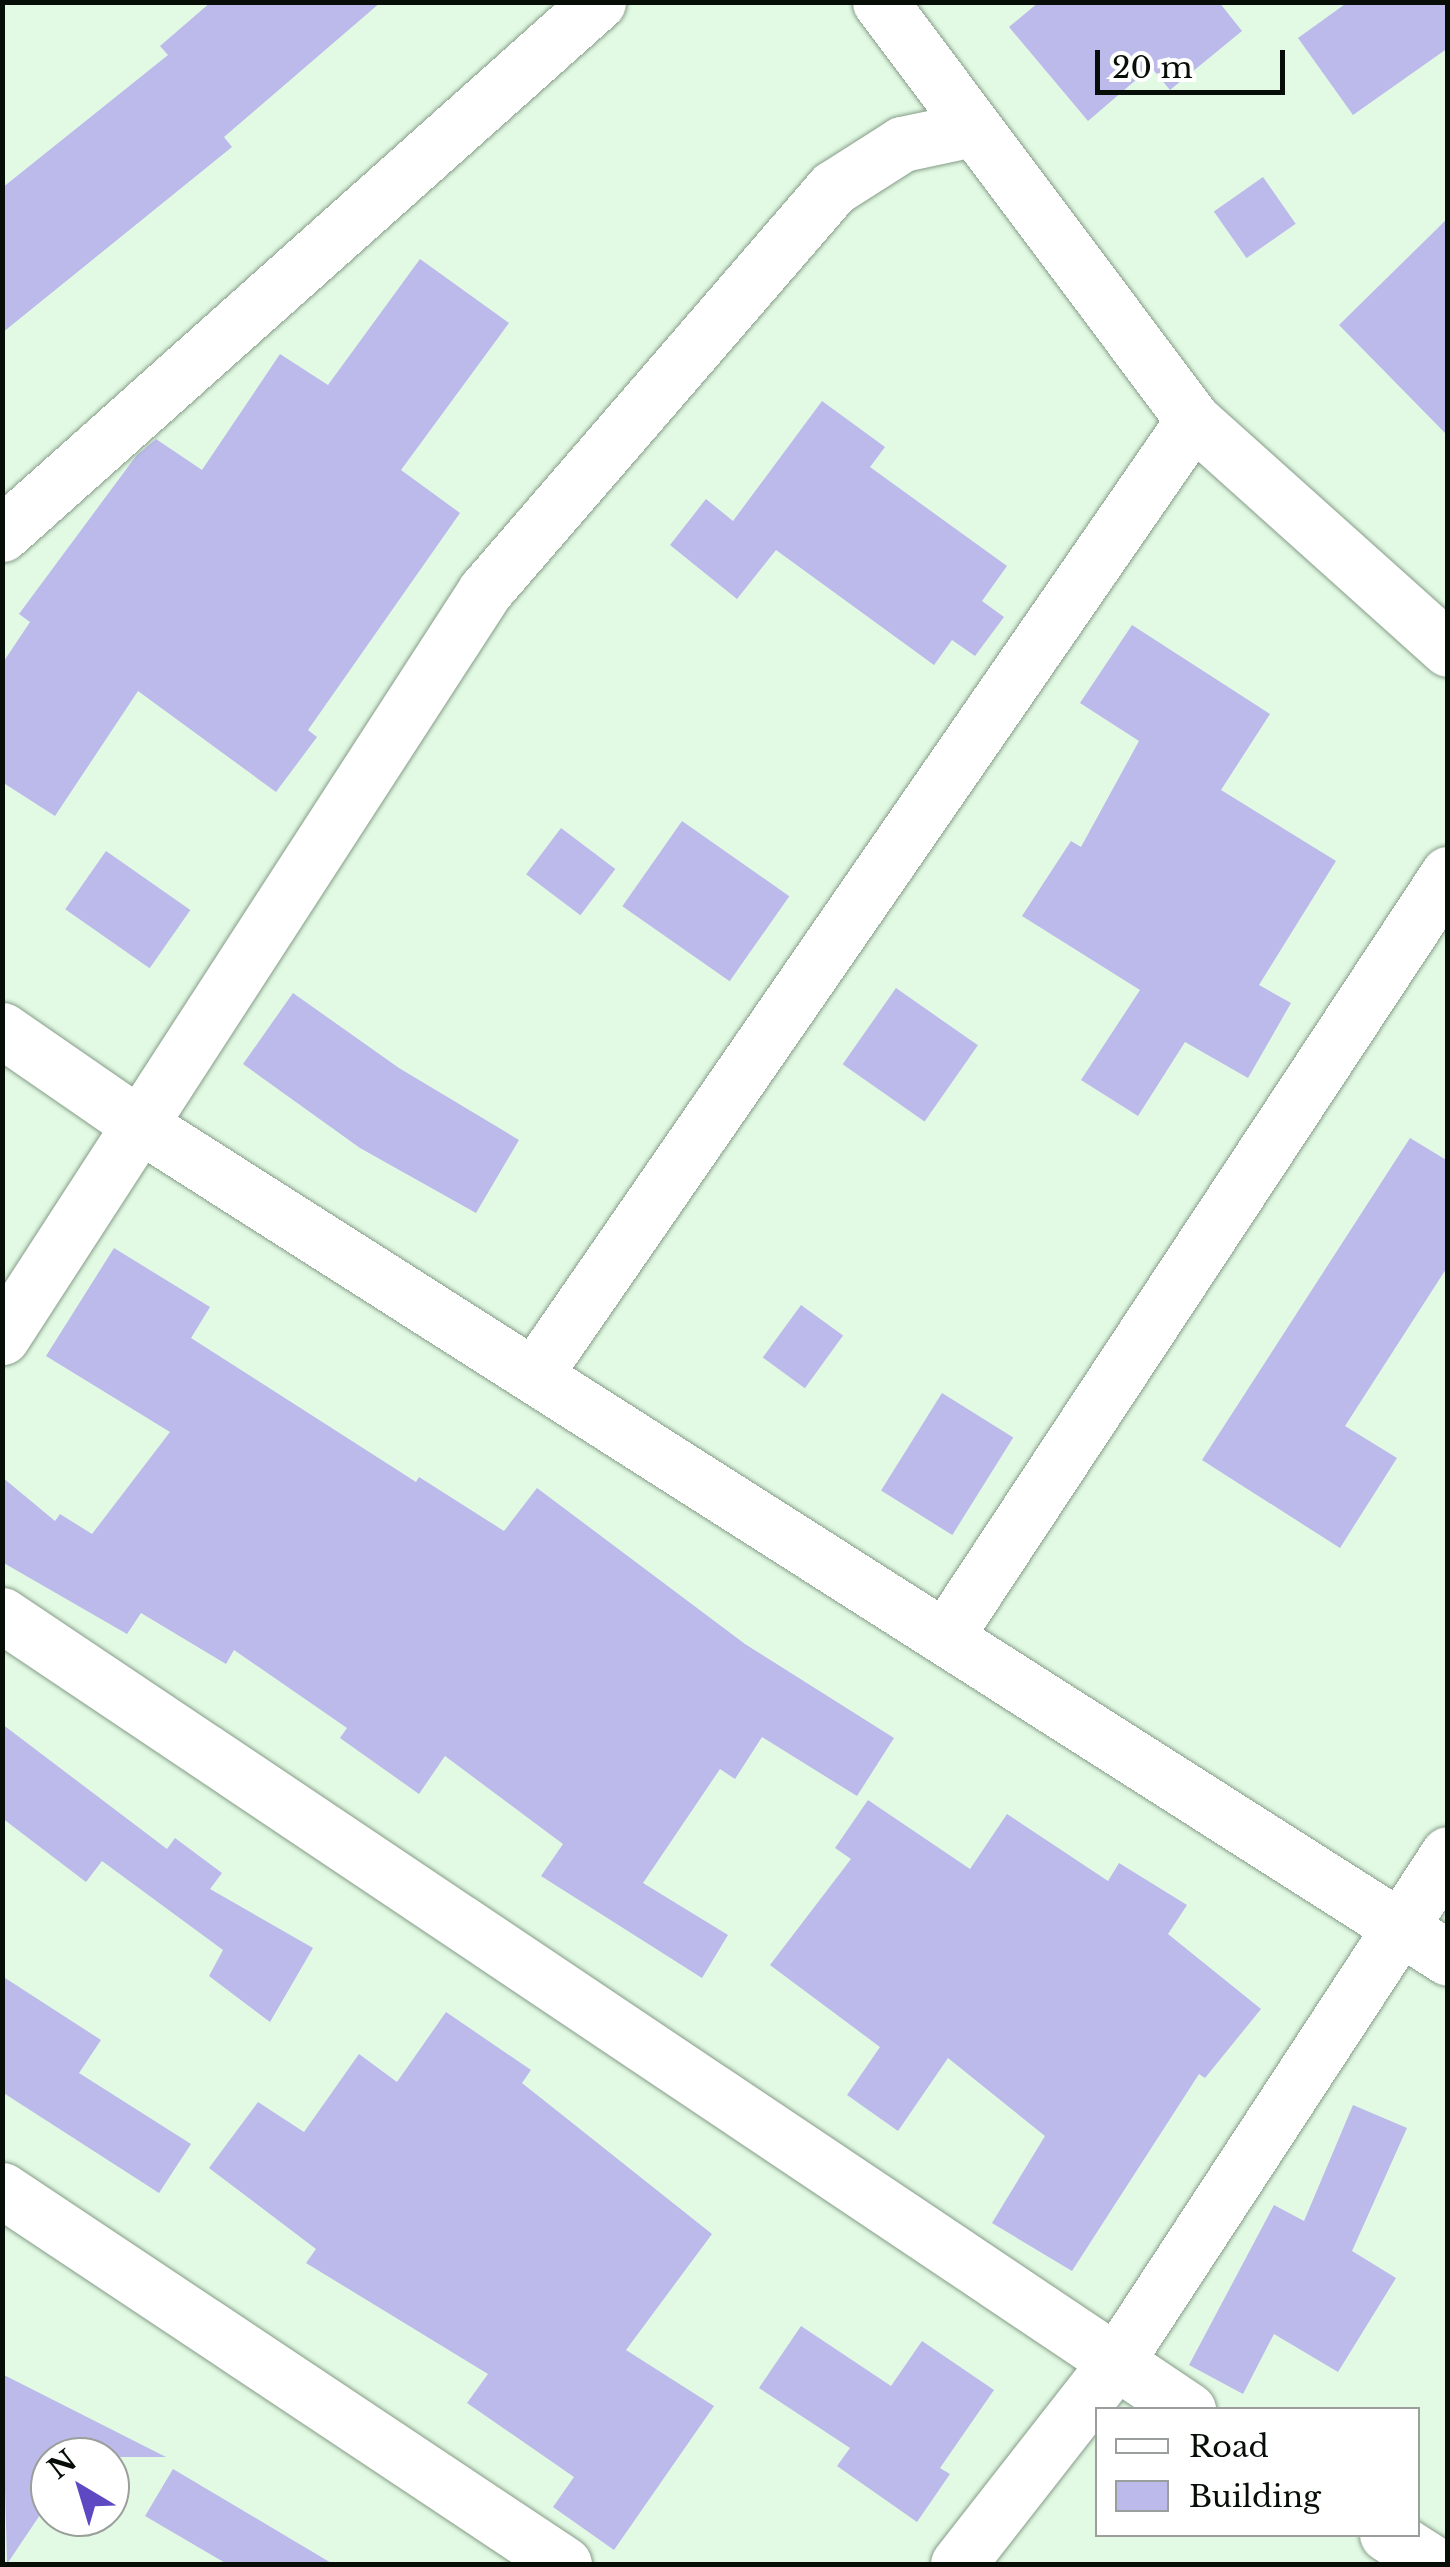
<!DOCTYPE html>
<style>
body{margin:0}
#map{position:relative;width:1450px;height:2567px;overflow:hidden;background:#e2fae4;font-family:"Libre Baskerville",serif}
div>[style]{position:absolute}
.building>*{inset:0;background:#bbbaeb;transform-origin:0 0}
.roads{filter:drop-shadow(0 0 2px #869c88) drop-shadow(0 0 2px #869c88)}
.minor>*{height:55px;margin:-27.5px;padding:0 27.5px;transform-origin:27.5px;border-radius:27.5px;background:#fff}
.major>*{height:55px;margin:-27.5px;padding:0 27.5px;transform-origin:27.5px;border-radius:27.5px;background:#fff}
span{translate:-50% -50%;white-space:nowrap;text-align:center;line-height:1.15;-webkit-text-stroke:10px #fff;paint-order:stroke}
.frame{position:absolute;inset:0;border:5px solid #060e07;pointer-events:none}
.legend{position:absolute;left:1095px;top:2407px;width:325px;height:130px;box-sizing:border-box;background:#fff;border:2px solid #9b9f9c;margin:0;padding:12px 18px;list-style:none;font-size:30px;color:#060e07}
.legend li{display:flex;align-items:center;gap:20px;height:50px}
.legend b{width:50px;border:2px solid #9b9f9c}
.north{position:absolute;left:30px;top:2437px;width:100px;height:100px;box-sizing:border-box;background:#fff;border:2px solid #9b9f9c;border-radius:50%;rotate:322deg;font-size:28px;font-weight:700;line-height:40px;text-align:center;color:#060e07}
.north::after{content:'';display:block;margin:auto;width:35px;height:45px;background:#5e49c2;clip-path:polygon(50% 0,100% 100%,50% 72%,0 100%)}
.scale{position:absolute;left:1095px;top:50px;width:190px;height:45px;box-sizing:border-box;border:5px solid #060e07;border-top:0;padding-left:12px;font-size:30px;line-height:35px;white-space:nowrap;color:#060e07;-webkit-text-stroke:8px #fff;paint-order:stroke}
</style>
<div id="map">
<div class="building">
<i style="clip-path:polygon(211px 2px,381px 2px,224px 137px,232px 147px,2px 333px,2px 188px,168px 55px,160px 46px)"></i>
<i style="clip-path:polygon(1039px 2px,1219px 2px,1242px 31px,1170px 90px,1151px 67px,1088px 121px,1009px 27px)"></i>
<i style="clip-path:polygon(1348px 2px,1448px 2px,1448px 48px,1353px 115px,1298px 38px)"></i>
<i style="left:1263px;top:177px;width:57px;height:60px;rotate:55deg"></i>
<i style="clip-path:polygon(1448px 218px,1448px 436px,1339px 325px)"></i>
<i style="clip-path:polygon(420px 259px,509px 323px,401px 470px,460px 513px,308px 730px,317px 737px,276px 792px,138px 691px,55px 816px,2px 782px,2px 664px,30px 622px,19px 614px,136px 456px,156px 439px,202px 470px,280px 354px,328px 385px)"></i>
<i style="clip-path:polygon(822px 401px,885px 447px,870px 467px,1007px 566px,982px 601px,1004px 617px,975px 656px,952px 640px,934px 665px,776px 550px,737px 599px,670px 545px,706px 499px,733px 521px)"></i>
<i style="clip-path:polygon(1132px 625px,1270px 714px,1221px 790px,1336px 861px,1259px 985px,1291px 1003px,1248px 1078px,1185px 1042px,1138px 1116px,1081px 1080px,1140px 990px,1022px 916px,1071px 841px,1081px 847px,1139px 741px,1080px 703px)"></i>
<i style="left:682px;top:821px;width:131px;height:104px;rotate:35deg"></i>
<i style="left:561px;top:828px;width:68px;height:58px;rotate:37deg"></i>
<i style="left:106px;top:851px;width:103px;height:71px;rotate:35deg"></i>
<i style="left:896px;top:988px;width:100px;height:93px;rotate:35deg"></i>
<i style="clip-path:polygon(293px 993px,399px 1068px,519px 1140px,476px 1213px,360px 1148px,243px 1064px)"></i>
<i style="clip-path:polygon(1410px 1138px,1448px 1161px,1448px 1266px,1345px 1426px,1397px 1458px,1340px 1548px,1202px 1460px)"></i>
<i style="clip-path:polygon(114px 1248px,210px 1307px,191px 1338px,416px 1482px,419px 1477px,504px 1531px,537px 1488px,745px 1644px,894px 1738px,857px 1796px,762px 1737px,735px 1779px,720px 1769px,643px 1883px,728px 1935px,702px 1978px,541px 1876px,563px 1844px,445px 1756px,419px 1794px,340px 1738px,347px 1728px,234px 1650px,226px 1664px,141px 1613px,127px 1634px,2px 1562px,2px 1477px,55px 1521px,60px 1514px,92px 1534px,170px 1432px,46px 1356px)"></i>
<i style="left:801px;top:1305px;width:52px;height:65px;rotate:36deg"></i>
<i style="left:942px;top:1393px;width:84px;height:115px;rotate:32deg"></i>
<i style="clip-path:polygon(2px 1724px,167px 1849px,175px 1838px,222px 1873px,210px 1889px,313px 1948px,270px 2022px,209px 1976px,223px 1950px,102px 1861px,86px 1882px,2px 1818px)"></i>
<i style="clip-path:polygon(868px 1800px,970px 1869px,1007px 1814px,1108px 1881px,1119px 1863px,1187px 1905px,1168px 1934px,1261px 2009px,1205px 2078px,1199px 2074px,1072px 2271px,992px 2223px,1045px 2136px,948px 2058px,898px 2131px,847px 2095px,880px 2047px,770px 1965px,851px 1859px,835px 1848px)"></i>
<i style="clip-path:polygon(2px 1976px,101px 2040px,79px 2073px,191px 2144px,159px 2193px,2px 2092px)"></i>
<i style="clip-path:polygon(446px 2012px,531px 2070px,522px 2083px,712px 2234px,626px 2350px,714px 2406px,614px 2550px,553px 2507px,574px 2477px,467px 2403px,488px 2374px,306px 2263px,316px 2249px,209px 2168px,258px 2102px,304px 2132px,359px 2054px,397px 2082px)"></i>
<i style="clip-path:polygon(1353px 2105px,1407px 2128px,1352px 2251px,1396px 2278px,1338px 2372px,1274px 2334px,1243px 2394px,1189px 2365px,1274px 2205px,1304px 2221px)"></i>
<i style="clip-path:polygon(801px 2326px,891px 2386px,922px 2341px,994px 2390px,940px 2468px,950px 2474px,917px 2522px,837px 2466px,850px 2448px,759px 2388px)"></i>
<i style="clip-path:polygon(2px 2374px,166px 2457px,50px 2457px,50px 2500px,7px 2564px)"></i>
<i style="clip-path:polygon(173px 2469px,333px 2564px,227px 2564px,145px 2516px)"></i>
</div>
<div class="roads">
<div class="minor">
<i style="left:880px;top:2px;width:522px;rotate:53.17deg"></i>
<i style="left:1193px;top:420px;width:343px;rotate:41.9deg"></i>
<i style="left:2px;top:534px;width:799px;rotate:-41.75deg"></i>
<i style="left:2px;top:1337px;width:889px;rotate:-57.08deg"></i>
<i style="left:485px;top:591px;width:532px;rotate:-49.19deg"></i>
<i style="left:833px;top:188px;width:82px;rotate:-32.5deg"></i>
<i style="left:902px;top:144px;width:73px;rotate:-11.9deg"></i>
<i style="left:534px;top:1375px;width:1160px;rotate:-55.39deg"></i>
<i style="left:2px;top:1615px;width:1428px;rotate:33.83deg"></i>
<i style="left:945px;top:1637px;width:914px;rotate:-56.61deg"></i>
<i style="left:2px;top:2190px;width:675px;rotate:33.64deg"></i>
<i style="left:1387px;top:2534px;width:56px;rotate:32.6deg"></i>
<i style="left:958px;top:2564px;width:255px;rotate:-52deg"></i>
<i style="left:1115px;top:2363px;width:608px;rotate:-56.81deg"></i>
</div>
<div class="major">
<i style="left:2px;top:1030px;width:164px;rotate:34.6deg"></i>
<i style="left:137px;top:1123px;width:1554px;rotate:32.49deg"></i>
</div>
</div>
<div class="frame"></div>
<ul class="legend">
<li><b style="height:12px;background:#fff"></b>Road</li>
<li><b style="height:28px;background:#bbbaeb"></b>Building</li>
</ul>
<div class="north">N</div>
<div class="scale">20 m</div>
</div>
